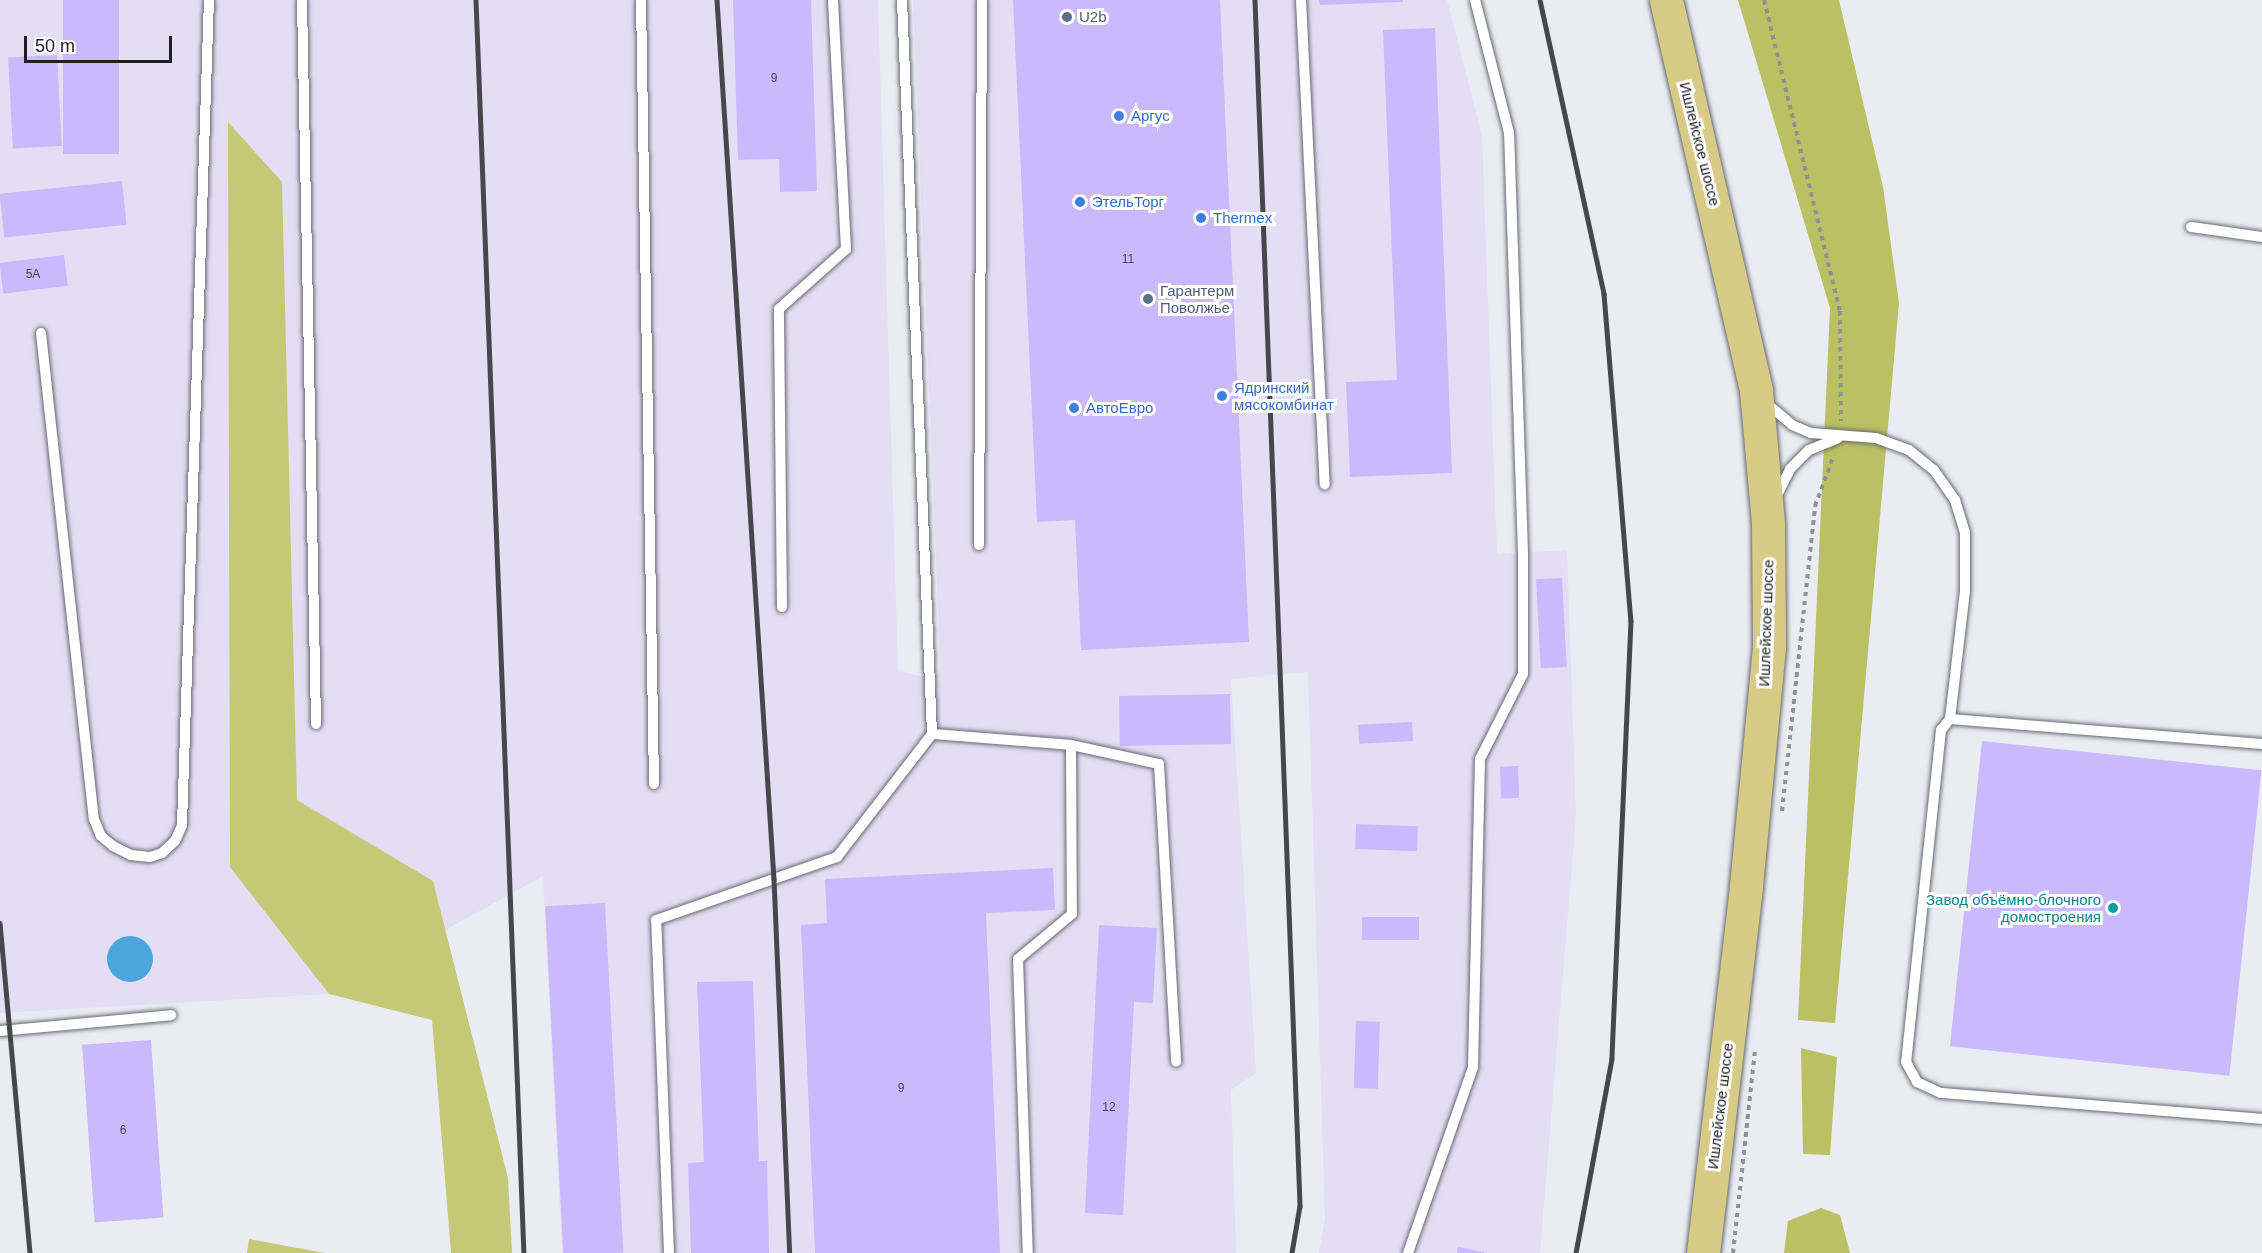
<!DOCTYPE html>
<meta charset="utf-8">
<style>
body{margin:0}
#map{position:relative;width:2262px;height:1253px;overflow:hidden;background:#e9ecf3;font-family:Helvetica,sans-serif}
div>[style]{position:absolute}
.industrial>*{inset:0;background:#e4def4}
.green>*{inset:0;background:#c5c977}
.forest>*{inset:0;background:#bbc062}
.water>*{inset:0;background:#4ba6dd}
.round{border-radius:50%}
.building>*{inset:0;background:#cab9fc;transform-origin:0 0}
.path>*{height:4px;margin-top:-2px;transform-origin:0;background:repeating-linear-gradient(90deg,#8f9196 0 4.5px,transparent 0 9px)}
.roads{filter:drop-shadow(0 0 2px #686a70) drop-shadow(0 0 2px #686a70)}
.service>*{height:10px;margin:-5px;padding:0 5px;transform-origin:5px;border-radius:5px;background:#fff}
.primary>*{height:33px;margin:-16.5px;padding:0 16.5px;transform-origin:16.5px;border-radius:16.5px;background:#d7cb86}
.rail>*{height:4.5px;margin:-2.25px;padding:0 2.25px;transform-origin:2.25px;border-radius:2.25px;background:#46474b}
.dots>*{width:16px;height:16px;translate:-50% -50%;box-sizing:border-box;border:3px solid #fff;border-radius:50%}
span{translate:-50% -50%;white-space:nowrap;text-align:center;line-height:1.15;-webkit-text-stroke:6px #fff;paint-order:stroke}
.number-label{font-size:12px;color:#494658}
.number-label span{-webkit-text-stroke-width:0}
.service-label{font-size:15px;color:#4e5e75}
.left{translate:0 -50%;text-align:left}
.shop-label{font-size:15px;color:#366cbe}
.street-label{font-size:15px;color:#1e1f22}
.culture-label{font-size:15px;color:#0d838f}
.right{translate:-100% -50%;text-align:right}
.scale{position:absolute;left:24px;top:36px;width:148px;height:27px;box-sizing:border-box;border:3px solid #1e1f22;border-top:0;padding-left:8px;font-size:18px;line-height:21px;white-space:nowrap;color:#1e1f22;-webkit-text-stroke:4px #fff;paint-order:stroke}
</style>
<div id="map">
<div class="industrial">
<i style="clip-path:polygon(0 0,878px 0,898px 671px,941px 681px,913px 0,1447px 0,1482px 135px,1497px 554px,1567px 550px,1576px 816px,1540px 1253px,1319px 1253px,1325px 1218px,1308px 672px,1231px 679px,1256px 1073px,1231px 1090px,1236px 1253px,562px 1253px,543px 876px,329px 994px,0 1013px)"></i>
</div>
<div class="green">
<i style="clip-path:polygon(228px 122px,282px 182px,297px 800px,433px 881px,508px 1178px,512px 1253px,451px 1253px,432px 1020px,329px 994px,230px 867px)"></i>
<i style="clip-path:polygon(249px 1239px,325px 1253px,247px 1253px)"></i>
</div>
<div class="forest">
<i style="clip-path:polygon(1738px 0,1839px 0,1883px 187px,1899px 303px,1835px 1023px,1798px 1020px,1830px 308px)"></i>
<i style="clip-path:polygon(1801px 1048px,1837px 1057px,1830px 1155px,1803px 1154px)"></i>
<i style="clip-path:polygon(1821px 1208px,1840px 1215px,1850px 1253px,1784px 1253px,1788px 1221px)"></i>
</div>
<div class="water">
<i class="round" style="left:107px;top:936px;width:46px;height:46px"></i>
</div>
<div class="building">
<i style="left:63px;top:0;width:56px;height:154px"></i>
<i style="clip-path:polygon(733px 0,811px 0,817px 191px,780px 192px,779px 159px,738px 160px)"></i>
<i style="clip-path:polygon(1013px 0,1220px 0,1249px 642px,1081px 650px,1075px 520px,1037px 522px)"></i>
<i style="clip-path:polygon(1319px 0,1403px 0,1403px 2px,1320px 5px)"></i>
<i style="clip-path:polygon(1435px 28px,1452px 473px,1350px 477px,1346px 382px,1397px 380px,1383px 30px)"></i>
<i style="left:57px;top:55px;width:91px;height:49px;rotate:87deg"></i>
<i style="left:122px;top:181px;width:44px;height:123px;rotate:84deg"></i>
<i style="left:64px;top:255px;width:31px;height:65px;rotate:83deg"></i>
<i style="left:1562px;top:578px;width:89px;height:26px;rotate:87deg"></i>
<i style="left:1230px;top:694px;width:50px;height:111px;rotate:89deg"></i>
<i style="left:1412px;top:722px;width:19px;height:54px;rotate:87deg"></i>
<i style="left:1982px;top:741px;width:281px;height:307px;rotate:6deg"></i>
<i style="left:1518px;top:766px;width:32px;height:18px;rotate:88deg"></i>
<i style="left:1356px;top:824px;width:62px;height:25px;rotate:2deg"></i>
<i style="clip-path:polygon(1053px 868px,1055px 910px,986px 913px,1000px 1253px,815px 1253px,801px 925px,827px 923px,825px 879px)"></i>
<i style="left:605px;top:903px;width:350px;height:60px;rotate:87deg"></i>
<i style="left:1419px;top:917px;width:23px;height:57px;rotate:90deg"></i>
<i style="clip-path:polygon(1099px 925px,1157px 928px,1153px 1003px,1134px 1002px,1123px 1215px,1085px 1213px)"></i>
<i style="clip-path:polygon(753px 981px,759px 1161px,767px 1161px,769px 1253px,691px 1253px,688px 1163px,704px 1162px,697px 982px)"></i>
<i style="left:1356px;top:1021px;width:24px;height:67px;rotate:2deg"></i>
<i style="left:151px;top:1040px;width:178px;height:69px;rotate:86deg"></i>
<i style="clip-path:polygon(1458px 1247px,1484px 1252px,1484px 1253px,1457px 1253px)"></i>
</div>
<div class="path">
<i style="left:1764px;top:0;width:320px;rotate:76.3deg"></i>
<i style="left:1840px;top:311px;width:110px;rotate:89.5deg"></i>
<i style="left:1782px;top:811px;width:307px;rotate:-83.8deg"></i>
<i style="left:1815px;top:506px;width:54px;rotate:-69.6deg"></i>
<i style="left:1733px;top:1253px;width:203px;rotate:-83.8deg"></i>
</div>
<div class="roads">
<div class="service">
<i style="left:302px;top:0;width:724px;rotate:88.89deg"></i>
<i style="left:641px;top:0;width:784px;rotate:89.05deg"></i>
<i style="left:1301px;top:0;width:485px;rotate:87.2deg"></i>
<i style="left:2191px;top:227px;width:72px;rotate:8deg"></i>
<i style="left:41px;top:333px;width:489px;rotate:83.8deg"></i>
<i style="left:94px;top:819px;width:18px;rotate:68deg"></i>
<i style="left:101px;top:836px;width:16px;rotate:40deg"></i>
<i style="left:113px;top:846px;width:20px;rotate:27deg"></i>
<i style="left:131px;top:855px;width:19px;rotate:6deg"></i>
<i style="left:150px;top:857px;width:13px;rotate:-18deg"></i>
<i style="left:162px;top:853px;width:18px;rotate:-43deg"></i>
<i style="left:175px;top:841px;width:17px;rotate:-66deg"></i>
<i style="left:182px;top:825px;width:825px;rotate:-88.13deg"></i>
<i style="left:1765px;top:402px;width:35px;rotate:40deg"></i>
<i style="left:1792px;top:425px;width:21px;rotate:23deg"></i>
<i style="left:1811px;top:433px;width:65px;rotate:4.4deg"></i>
<i style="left:1876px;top:438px;width:35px;rotate:20deg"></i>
<i style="left:1909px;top:450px;width:32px;rotate:39deg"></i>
<i style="left:1934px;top:470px;width:37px;rotate:55deg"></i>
<i style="left:1955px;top:500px;width:34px;rotate:73deg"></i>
<i style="left:1965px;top:533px;width:58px;rotate:90deg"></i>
<i style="left:1965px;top:591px;width:129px;rotate:96.7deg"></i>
<i style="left:1776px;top:497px;width:31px;rotate:-63deg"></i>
<i style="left:1790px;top:469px;width:27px;rotate:-45deg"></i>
<i style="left:1809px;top:450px;width:31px;rotate:-22deg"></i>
<i style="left:979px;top:545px;width:545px;rotate:-89.68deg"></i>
<i style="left:782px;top:607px;width:298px;rotate:-90.6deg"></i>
<i style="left:779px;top:309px;width:90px;rotate:-41.8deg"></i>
<i style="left:846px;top:249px;width:249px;rotate:-93deg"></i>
<i style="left:932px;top:734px;width:139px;rotate:4.5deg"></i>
<i style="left:1071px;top:745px;width:169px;rotate:89.7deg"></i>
<i style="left:1072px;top:914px;width:70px;rotate:140.2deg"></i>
<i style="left:1018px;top:959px;width:294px;rotate:88.1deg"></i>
<i style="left:2262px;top:744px;width:313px;rotate:-175.4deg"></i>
<i style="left:1950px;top:719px;width:14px;rotate:129deg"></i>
<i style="left:1941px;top:730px;width:334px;rotate:96deg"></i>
<i style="left:1906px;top:1062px;width:23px;rotate:61deg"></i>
<i style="left:1917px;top:1082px;width:26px;rotate:25deg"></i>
<i style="left:1941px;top:1093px;width:322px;rotate:4.6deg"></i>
<i style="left:1071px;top:745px;width:90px;rotate:12.2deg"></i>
<i style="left:1159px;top:764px;width:298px;rotate:86.7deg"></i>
<i style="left:0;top:1031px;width:172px;rotate:-5.3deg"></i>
<i style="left:669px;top:1253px;width:333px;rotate:-92.2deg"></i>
<i style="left:656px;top:920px;width:192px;rotate:-19.2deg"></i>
<i style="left:837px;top:857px;width:155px;rotate:-52.3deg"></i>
<i style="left:932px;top:734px;width:735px;rotate:-92.34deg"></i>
<i style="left:1408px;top:1253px;width:197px;rotate:-70.7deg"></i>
<i style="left:1473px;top:1067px;width:308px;rotate:-88.7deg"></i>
<i style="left:1480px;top:759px;width:95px;rotate:-63.2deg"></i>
<i style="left:1523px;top:674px;width:121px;rotate:-90deg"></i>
<i style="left:1523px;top:553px;width:420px;rotate:-91.9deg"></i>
<i style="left:1509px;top:133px;width:137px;rotate:-104.3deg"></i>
</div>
<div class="primary">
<i style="left:1666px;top:0;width:401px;rotate:77deg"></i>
<i style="left:1756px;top:391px;width:134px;rotate:84.8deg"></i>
<i style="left:1768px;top:524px;width:123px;rotate:89.5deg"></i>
<i style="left:1769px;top:647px;width:241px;rotate:95.5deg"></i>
<i style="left:1746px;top:887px;width:369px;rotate:96.7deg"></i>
</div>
</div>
<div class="rail">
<i style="left:476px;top:0;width:1254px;rotate:87.81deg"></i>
<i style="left:717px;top:0;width:881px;rotate:86.29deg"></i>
<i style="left:774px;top:879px;width:374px;rotate:87.6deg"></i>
<i style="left:1255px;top:0;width:1207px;rotate:87.86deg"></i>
<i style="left:1300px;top:1206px;width:48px;rotate:99.7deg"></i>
<i style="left:1540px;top:0;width:301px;rotate:77.7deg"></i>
<i style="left:1604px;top:294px;width:328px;rotate:85.3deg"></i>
<i style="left:1631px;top:621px;width:438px;rotate:92.5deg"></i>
<i style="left:1612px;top:1059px;width:197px;rotate:100.5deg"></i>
<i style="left:0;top:923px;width:331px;rotate:84.8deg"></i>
</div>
<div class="dots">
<i style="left:1067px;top:17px;background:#5c6f8a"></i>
<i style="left:1119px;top:116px;background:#3f7fe0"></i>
<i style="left:1080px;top:202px;background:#3f7fe0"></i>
<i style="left:1201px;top:218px;background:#3f7fe0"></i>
<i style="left:1148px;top:299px;background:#5c6f8a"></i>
<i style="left:1222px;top:396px;background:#3f7fe0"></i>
<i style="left:1074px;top:408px;background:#3f7fe0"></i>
<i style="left:2113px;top:908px;background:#0f9aa8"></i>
</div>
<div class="number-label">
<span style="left:774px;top:79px">9</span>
<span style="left:1128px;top:260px">11</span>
<span style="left:33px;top:275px">5А</span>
<span style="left:901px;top:1089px">9</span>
<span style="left:1109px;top:1108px">12</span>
<span style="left:123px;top:1131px">6</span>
</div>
<div class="service-label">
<span class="left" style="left:1079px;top:17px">U2b</span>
<span class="left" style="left:1160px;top:299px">Гарантерм<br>Поволжье</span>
</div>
<div class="shop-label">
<span class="left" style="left:1131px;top:116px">Аргус</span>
<span class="left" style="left:1092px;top:202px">ЭтельТорг</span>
<span class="left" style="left:1213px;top:218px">Thermex</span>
<span class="left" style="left:1234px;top:396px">Ядринский<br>мясокомбинат</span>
<span class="left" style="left:1086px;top:408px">АвтоЕвро</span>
</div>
<div class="street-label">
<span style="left:1700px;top:144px;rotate:76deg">Ишлейское шоссе</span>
<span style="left:1766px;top:623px;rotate:-88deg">Ишлейское шоссе</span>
<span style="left:1720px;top:1106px;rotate:-83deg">Ишлейское шоссе</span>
</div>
<div class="culture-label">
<span class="right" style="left:2101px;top:908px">Завод объёмно-блочного<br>домостроения</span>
</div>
<div class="scale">50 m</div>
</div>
